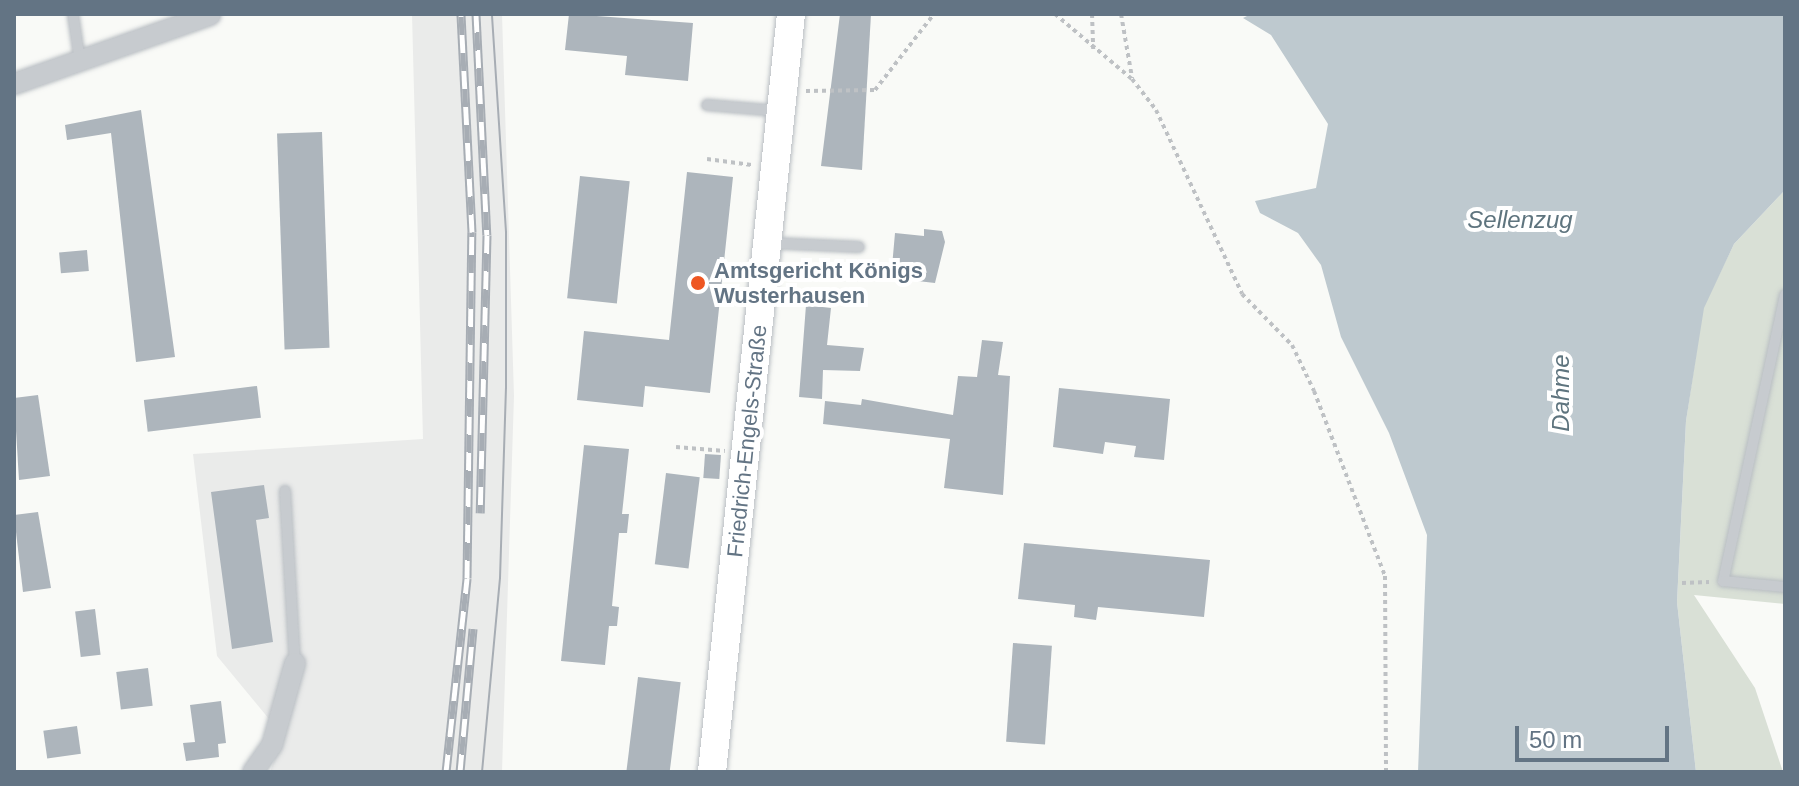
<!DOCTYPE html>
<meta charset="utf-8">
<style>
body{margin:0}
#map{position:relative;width:1799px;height:786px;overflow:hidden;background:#f9faf7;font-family:Helvetica,sans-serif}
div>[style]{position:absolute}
.built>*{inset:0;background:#eaebea}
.green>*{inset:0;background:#d9e0d6}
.water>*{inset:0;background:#bec9cf}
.building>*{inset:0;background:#adb5bc;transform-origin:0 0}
.path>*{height:4px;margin-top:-2px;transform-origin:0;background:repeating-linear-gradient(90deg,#bec1c4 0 4px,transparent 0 8px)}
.roads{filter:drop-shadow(0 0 2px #b9bec3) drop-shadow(0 0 2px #b9bec3)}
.lane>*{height:10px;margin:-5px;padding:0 5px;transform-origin:5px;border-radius:5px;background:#c7cbcf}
.street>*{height:20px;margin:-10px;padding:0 10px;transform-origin:10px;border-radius:10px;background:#c7cbcf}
.secondary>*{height:28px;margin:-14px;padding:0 14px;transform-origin:14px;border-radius:14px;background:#fff}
.tram>*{height:2px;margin:-1px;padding:0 1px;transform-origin:1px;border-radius:1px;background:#a7adb4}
.rail>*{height:9px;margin-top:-4.5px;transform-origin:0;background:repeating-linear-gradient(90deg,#fff 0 18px,#a7adb4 0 36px);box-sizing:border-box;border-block:2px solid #a7adb4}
.dots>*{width:22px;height:22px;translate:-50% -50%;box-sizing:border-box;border:4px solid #fff;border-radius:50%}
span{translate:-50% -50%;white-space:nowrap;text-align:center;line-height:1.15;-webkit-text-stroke:8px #fff;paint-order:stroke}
.poi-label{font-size:22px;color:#637484;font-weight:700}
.left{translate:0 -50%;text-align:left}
.street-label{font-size:22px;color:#637484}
.water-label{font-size:24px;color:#5e747e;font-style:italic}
.frame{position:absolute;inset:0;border:16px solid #637484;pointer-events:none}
.scale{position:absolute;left:1515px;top:726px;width:154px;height:36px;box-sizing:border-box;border:4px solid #637484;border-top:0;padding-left:10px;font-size:24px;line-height:28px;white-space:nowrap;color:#637484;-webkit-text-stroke:6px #fff;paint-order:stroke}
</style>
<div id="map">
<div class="built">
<i style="clip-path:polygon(412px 14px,502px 14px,514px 396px,502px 772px,270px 772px,283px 736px,217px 656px,193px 454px,423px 439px)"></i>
</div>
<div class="green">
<i style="clip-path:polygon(1785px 190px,1785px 604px,1694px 595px,1755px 688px,1783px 772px,1696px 772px,1677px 602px,1686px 421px,1703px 308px,1734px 244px)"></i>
</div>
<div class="water">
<i style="clip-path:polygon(1251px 14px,1785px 14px,1785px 190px,1734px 244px,1704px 308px,1686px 421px,1677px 602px,1696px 772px,1418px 772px,1427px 535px,1389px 433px,1341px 337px,1321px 265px,1298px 233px,1260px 213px,1255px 201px,1316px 188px,1328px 124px,1271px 35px,1243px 18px)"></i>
</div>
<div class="building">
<i style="clip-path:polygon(569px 14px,693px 23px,688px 81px,625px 75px,627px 56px,565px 50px)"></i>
<i style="clip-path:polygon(840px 14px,871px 14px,862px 170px,821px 166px)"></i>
<i style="clip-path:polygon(141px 110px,175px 357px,136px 362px,111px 133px,67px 140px,65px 125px)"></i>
<i style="left:322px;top:132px;width:216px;height:45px;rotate:88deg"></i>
<i style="clip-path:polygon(687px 172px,733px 177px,710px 393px,645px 386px,643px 407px,577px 400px,584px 331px,669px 340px)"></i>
<i style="left:580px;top:176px;width:50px;height:123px;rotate:6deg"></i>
<i style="clip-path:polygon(924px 229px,942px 231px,945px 242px,935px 283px,891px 278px,895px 233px,924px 236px)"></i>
<i style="left:87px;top:250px;width:21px;height:28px;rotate:85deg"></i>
<i style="clip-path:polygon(806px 305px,831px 308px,827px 345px,864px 348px,860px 371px,823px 370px,822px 399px,799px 397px)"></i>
<i style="clip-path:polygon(982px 340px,1003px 342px,998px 375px,1010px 376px,1003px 495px,944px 488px,950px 439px,823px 424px,825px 401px,861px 405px,862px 399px,953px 415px,958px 376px,977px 377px)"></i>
<i style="left:257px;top:386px;width:32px;height:114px;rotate:83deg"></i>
<i style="clip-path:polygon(1059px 388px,1170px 399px,1164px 460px,1134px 457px,1136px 446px,1105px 442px,1103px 454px,1053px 447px)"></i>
<i style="clip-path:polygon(38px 395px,50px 476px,19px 480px,14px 398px)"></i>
<i style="clip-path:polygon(584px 445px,629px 449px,622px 514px,629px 514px,627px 533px,619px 533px,612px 606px,619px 607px,617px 626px,609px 626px,605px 665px,561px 661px)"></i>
<i style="left:705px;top:454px;width:16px;height:24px;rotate:4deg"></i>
<i style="left:666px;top:473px;width:34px;height:92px;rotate:7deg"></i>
<i style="clip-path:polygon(264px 485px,269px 518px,256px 520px,273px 642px,232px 649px,211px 492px)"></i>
<i style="clip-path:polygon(38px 512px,51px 588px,23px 592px,14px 515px)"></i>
<i style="clip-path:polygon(1024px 543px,1210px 560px,1204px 617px,1098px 607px,1096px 620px,1074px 617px,1075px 605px,1018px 599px)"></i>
<i style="left:95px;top:609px;width:46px;height:20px;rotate:83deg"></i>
<i style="left:1013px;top:643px;width:39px;height:99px;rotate:4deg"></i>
<i style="left:148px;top:668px;width:38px;height:32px;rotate:83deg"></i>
<i style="left:638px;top:677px;width:43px;height:96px;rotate:7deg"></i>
<i style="clip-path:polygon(221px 701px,226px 743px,218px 744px,219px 757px,186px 761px,183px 743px,195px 742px,190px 705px)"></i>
<i style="left:77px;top:726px;width:28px;height:34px;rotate:82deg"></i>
</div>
<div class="path">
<i style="left:1055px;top:14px;width:101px;rotate:40.2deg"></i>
<i style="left:1132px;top:79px;width:39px;rotate:52deg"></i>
<i style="left:1156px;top:110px;width:203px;rotate:64.9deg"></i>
<i style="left:1242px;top:294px;width:71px;rotate:45.6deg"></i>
<i style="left:1292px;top:345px;width:51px;rotate:64.4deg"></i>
<i style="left:1314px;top:391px;width:198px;rotate:69deg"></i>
<i style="left:1385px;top:576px;width:196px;rotate:89.7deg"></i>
<i style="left:1092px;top:14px;width:35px;rotate:88deg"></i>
<i style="left:1121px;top:14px;width:65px;rotate:80.2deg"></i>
<i style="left:806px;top:91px;width:69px;rotate:-0.8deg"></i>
<i style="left:875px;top:90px;width:96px;rotate:-52.2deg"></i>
<i style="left:707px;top:159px;width:45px;rotate:7.6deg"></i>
<i style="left:676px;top:447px;width:49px;rotate:4.7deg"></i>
<i style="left:1682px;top:583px;width:27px;rotate:-2deg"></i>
</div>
<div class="roads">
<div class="lane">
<i style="left:73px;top:14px;width:49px;rotate:81.7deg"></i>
<i style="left:707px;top:105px;width:72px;rotate:4.8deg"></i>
<i style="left:770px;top:243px;width:89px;rotate:2.6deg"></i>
<i style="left:1785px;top:295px;width:293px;rotate:102.2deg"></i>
<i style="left:1723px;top:581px;width:62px;rotate:5.5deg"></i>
<i style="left:285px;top:491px;width:172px;rotate:86.7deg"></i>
</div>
<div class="street">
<i style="left:14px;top:84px;width:208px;rotate:-19.4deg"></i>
<i style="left:253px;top:772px;width:33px;rotate:-55deg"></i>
<i style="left:272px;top:745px;width:85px;rotate:-74.3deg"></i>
</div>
<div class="secondary">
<i style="left:712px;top:772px;width:762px;rotate:-84.05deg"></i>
</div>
</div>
<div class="tram">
<i style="left:482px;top:772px;width:195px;rotate:-84.7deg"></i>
<i style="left:500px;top:578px;width:190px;rotate:-88.2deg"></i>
<i style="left:506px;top:388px;width:156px;rotate:-90deg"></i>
<i style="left:506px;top:232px;width:218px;rotate:-93.7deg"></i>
</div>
<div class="rail">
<i style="left:476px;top:14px;width:221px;rotate:87.2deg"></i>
<i style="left:487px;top:235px;width:278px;rotate:91.4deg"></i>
<i style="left:446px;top:772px;width:195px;rotate:-83.8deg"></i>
<i style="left:467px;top:578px;width:346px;rotate:-89.2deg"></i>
<i style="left:472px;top:232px;width:218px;rotate:-92.9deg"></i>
<i style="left:460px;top:772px;width:144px;rotate:-84.8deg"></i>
</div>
<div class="dots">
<i style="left:698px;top:283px;background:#ee5622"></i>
</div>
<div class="poi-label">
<span class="left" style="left:714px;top:283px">Amtsgericht Königs<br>Wusterhausen</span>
</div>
<div class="street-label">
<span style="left:747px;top:441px;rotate:-84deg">Friedrich-Engels-Straße</span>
</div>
<div class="water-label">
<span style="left:1520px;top:220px">Sellenzug</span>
<span style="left:1561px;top:393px;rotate:-90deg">Dahme</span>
</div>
<div class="frame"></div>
<div class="scale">50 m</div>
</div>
